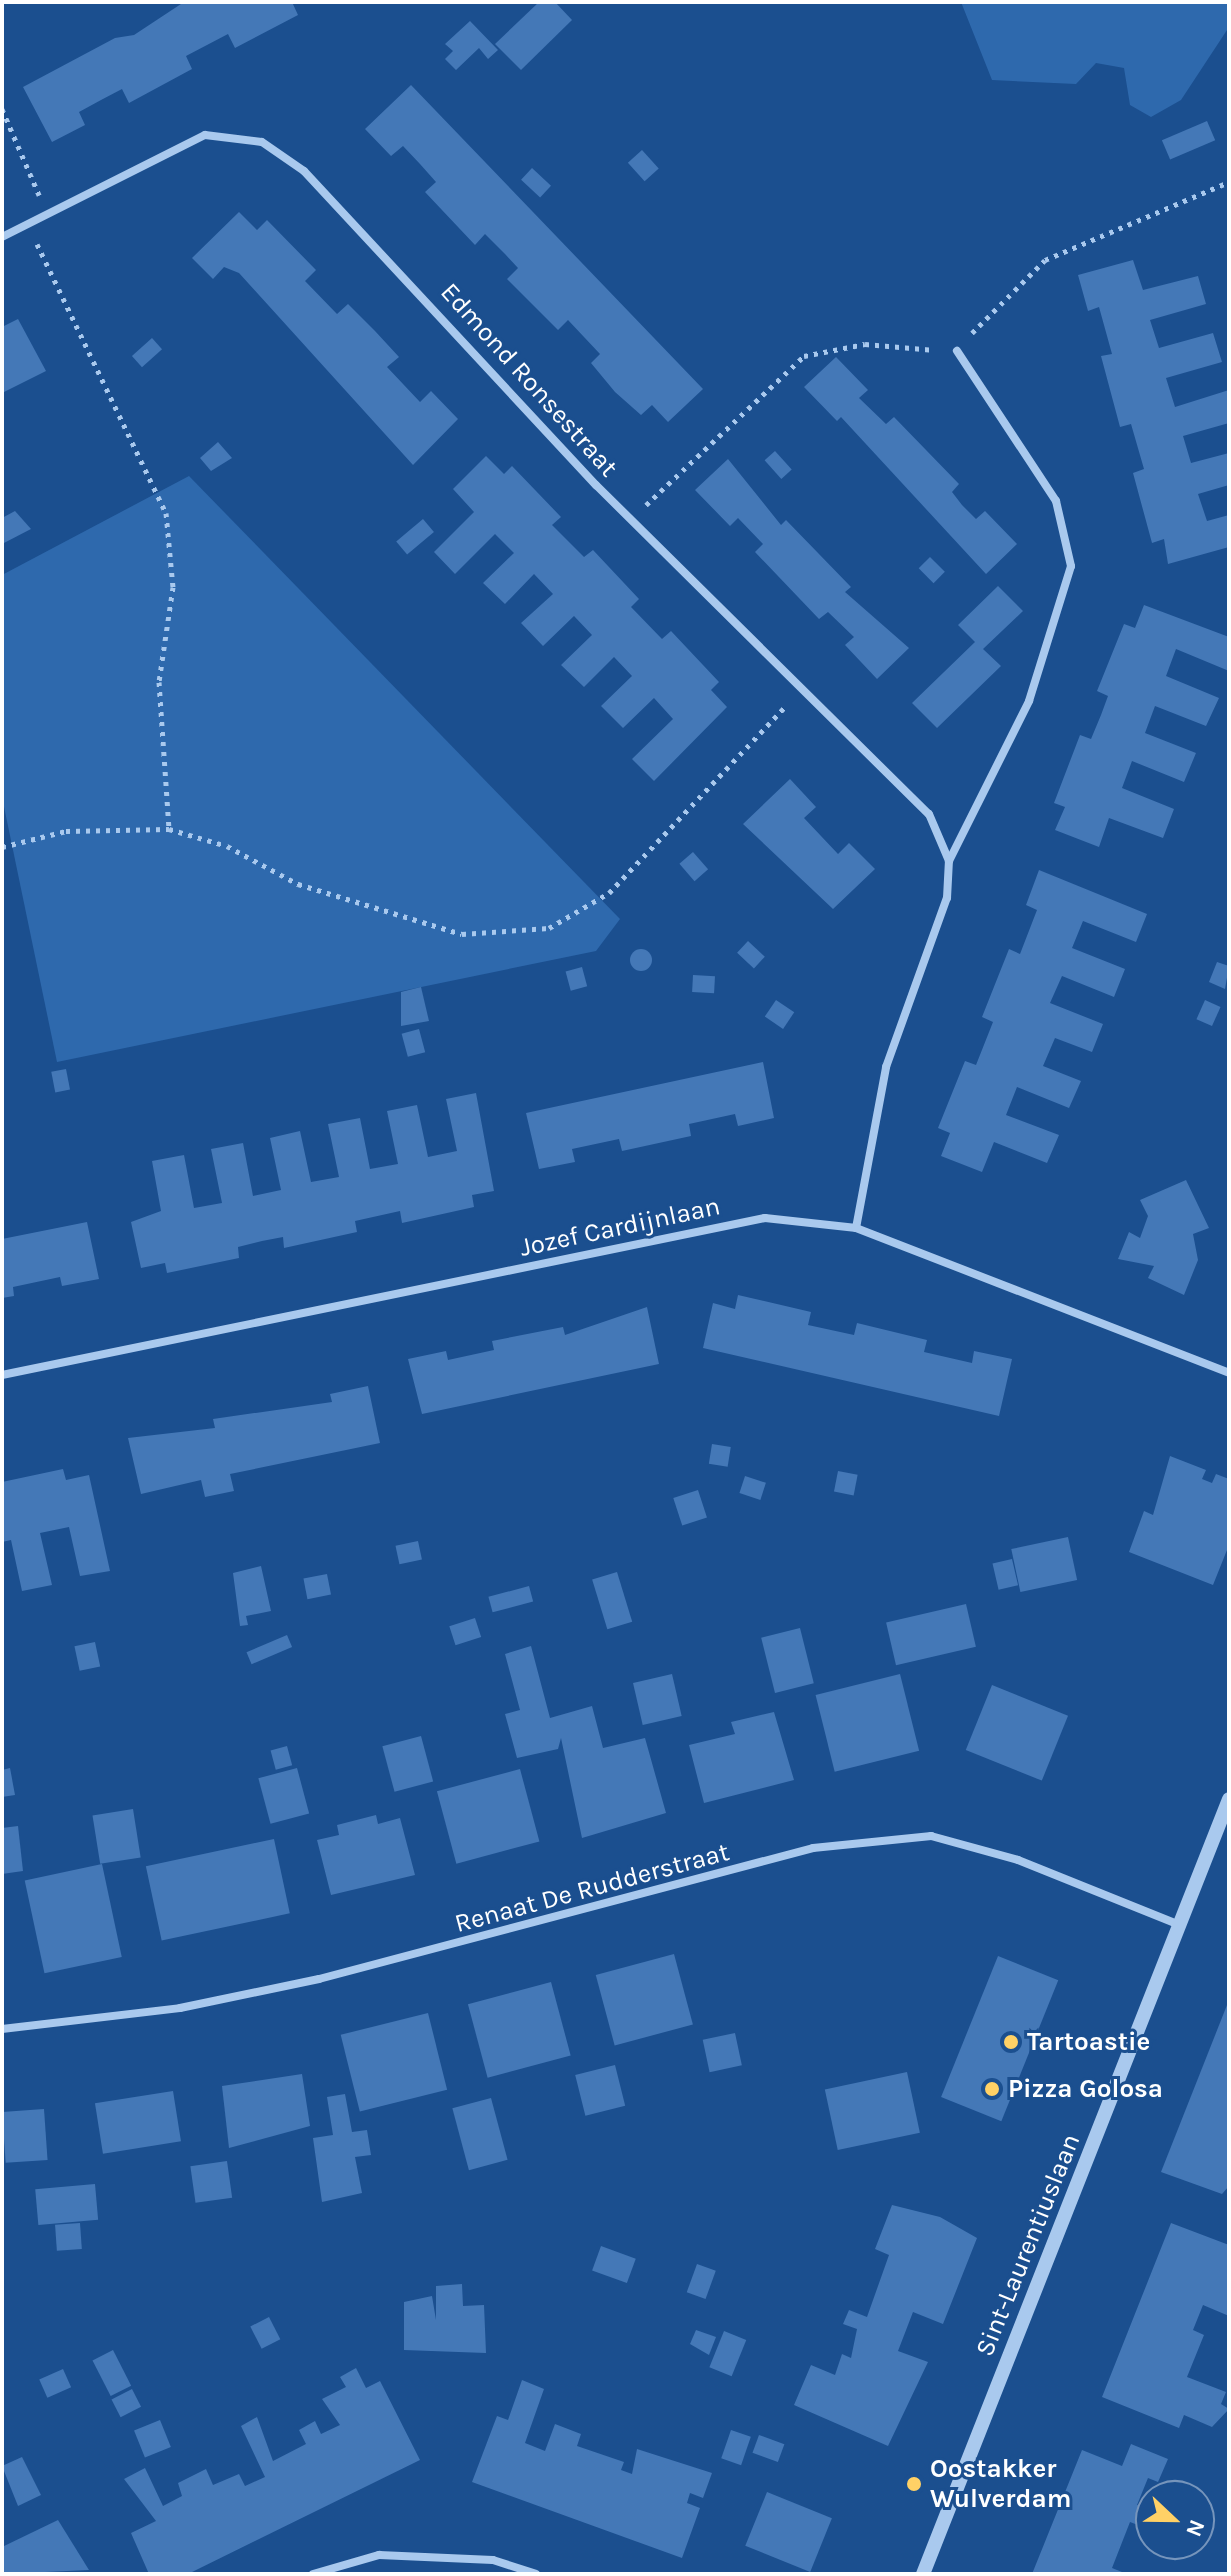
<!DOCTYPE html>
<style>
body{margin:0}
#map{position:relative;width:1231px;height:2576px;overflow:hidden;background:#1b4f8f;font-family:Karla,sans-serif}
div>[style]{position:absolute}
.green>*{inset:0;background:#2e69ad}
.building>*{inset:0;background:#4478b7;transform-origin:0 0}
.round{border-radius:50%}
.path>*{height:5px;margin-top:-2.5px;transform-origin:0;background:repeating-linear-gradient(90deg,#a9c9ee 0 4px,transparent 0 10px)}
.minor>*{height:8px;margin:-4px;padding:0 4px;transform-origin:4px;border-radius:4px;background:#a9c9ee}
.tertiary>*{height:14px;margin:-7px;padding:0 7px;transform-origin:7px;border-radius:7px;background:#a9c9ee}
.dots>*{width:22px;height:22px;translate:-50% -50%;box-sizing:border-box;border:4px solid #1b4f8f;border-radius:50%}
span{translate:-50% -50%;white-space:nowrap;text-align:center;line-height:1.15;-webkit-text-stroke:6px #1b4f8f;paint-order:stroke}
.street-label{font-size:26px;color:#fff}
.poi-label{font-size:26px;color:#fff;font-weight:700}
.left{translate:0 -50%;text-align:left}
.frame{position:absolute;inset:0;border:4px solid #fff;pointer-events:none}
.north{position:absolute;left:1135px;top:2480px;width:80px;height:80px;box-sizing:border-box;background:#1b4f8f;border:2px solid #7695bc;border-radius:50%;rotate:112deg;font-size:22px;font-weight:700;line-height:32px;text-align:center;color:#fff}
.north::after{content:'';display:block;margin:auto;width:28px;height:36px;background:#ffd166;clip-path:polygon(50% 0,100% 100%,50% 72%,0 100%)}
</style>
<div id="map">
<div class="green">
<i style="clip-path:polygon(961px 2px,1229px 2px,1229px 27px,1181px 100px,1151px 117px,1130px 105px,1124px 68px,1096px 63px,1076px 84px,992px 80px)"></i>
<i style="clip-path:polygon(189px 476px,620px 919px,596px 951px,57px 1062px,2px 797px,2px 575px)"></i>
</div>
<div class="building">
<i style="clip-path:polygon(184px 2px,292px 2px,298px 15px,235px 48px,228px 34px,186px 56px,192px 69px,129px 103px,122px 89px,101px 100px,79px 112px,85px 125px,52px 142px,23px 87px,115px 38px,134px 35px)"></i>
<i style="clip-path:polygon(539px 2px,555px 2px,572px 20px,521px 70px,495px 44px)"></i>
<i style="clip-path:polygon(470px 21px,498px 50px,488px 59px,479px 48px,456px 70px,445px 59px,453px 51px,445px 44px)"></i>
<i style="clip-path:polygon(411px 85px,703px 389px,668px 422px,652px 405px,641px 415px,615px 392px,591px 363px,600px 354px,568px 320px,558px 330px,507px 279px,518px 268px,505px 254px,485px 234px,475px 245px,425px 192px,436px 182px,420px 164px,403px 146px,391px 156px,365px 129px)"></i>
<i style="left:1207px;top:121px;width:21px;height:49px;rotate:67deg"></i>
<i style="left:642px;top:150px;width:25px;height:19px;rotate:48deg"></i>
<i style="left:532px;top:168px;width:26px;height:16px;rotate:43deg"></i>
<i style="clip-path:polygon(239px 212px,257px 230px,267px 220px,316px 270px,305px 281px,337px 314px,348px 304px,375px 331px,399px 357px,387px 367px,420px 402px,431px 391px,458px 419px,413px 465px,239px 273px,224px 267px,213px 279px,192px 258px)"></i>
<i style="clip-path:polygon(1133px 260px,1143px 290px,1198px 276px,1206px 304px,1150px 320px,1159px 348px,1213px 333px,1222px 362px,1166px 378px,1175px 407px,1229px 390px,1229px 423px,1183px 436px,1191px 463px,1229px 453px,1229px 485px,1198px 494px,1207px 521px,1229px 515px,1229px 547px,1168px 564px,1164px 539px,1152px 543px,1133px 473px,1144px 469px,1131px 424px,1120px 427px,1101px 356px,1112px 354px,1099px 307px,1088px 311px,1078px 275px)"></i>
<i style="clip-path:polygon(18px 319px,46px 371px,2px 393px,2px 327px)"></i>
<i style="left:152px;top:338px;width:15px;height:27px;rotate:48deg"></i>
<i style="clip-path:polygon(836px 357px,868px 390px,859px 398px,886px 424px,894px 417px,959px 484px,952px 492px,962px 505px,976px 519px,985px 511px,1017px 544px,986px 574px,841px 417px,837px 421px,804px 387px)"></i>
<i style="clip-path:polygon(218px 442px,232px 458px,211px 471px,200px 458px)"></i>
<i style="left:775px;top:451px;width:25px;height:14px;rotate:48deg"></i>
<i style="clip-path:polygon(486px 456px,504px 474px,512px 466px,561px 517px,552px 525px,584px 557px,593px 550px,639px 599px,631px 607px,662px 639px,671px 631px,719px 682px,711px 690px,727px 707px,654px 781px,632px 759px,673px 719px,654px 698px,623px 728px,601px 706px,632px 676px,614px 657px,584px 687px,561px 665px,592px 635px,574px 616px,543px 646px,521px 623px,553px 594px,534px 574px,505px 604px,483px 583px,514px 553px,495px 534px,455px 574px,434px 552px,474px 512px,453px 489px)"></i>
<i style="clip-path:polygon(728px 459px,781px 525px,786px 520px,851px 587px,845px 592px,909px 648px,877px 679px,845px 645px,854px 637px,828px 612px,819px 619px,755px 552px,763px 544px,738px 518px,730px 526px,695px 490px)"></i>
<i style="clip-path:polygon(15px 511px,31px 529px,2px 544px,2px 518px)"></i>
<i style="left:423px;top:519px;width:17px;height:35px;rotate:50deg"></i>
<i style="left:930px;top:557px;width:21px;height:16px;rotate:45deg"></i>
<i style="clip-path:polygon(998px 586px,1023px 611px,983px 649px,1001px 666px,937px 728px,912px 703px,975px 642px,958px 625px)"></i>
<i style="clip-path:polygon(1144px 605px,1229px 637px,1229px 671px,1176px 649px,1166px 676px,1219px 698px,1206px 726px,1155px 706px,1145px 733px,1196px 753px,1184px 782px,1132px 761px,1122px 788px,1174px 809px,1163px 838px,1109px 818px,1099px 847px,1055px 830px,1065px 807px,1054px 803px,1080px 735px,1091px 739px,1101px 715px,1108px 696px,1097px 691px,1124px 624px,1135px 628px)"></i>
<i style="clip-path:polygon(790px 779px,816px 807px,804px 818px,838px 854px,849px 843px,875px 869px,833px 909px,743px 824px)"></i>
<i style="left:693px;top:852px;width:23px;height:18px;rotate:49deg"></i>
<i style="clip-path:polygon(1039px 870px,1147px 914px,1136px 942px,1083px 921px,1072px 948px,1125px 969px,1114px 997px,1062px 976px,1050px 1003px,1103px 1024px,1092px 1052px,1055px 1038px,1043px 1066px,1081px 1081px,1069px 1108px,1017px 1087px,1006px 1115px,1059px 1135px,1047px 1163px,994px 1142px,982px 1172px,941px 1156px,950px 1133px,938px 1128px,965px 1061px,976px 1065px,993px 1022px,982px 1017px,1009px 949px,1020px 954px,1037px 910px,1026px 905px)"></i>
<i style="left:748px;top:941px;width:23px;height:16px;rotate:43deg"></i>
<i class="round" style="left:630px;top:949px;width:22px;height:22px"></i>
<i style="clip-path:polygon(1217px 962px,1229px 966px,1225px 989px,1209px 982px)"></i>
<i style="left:582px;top:967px;width:20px;height:17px;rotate:75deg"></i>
<i style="left:693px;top:975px;width:22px;height:17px;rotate:3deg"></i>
<i style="clip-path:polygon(421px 987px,429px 1021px,401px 1026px,401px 992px)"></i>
<i style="left:776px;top:1000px;width:22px;height:20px;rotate:34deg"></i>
<i style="left:1205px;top:1000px;width:17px;height:21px;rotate:24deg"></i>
<i style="left:419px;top:1029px;width:24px;height:18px;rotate:75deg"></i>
<i style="clip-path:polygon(763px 1062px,774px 1118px,738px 1126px,735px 1114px,689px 1124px,691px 1136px,622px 1151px,619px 1139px,572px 1149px,575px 1162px,539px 1169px,526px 1113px)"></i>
<i style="left:66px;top:1069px;width:21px;height:15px;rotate:79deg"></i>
<i style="clip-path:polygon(476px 1093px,494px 1191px,472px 1195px,474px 1207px,402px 1223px,400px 1211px,355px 1221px,357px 1232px,284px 1248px,283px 1237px,262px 1241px,238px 1247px,239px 1258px,167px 1273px,165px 1263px,141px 1268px,131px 1222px,161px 1211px,152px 1161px,184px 1155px,194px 1208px,222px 1203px,211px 1149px,243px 1143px,253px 1196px,281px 1190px,270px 1138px,300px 1131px,311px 1182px,339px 1177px,328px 1124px,360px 1118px,370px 1169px,398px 1164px,387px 1111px,417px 1105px,428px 1157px,457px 1151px,446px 1099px)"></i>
<i style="clip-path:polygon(1186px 1180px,1209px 1228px,1193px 1234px,1198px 1260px,1184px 1295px,1148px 1278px,1154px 1266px,1118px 1259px,1129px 1232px,1140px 1238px,1148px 1216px,1140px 1200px)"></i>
<i style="clip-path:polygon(87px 1222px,99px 1279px,62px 1286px,60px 1277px,13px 1287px,14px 1296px,2px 1298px,2px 1239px)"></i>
<i style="clip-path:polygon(738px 1295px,811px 1312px,808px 1325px,854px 1335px,857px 1323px,927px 1340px,924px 1352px,972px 1363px,974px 1351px,1012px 1359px,999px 1416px,703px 1348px,713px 1303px,735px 1309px)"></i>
<i style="clip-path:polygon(647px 1307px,659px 1364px,422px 1414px,408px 1359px,446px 1351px,448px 1360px,494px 1350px,492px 1341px,563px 1327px,565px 1335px)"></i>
<i style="clip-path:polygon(368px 1386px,380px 1443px,230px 1474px,234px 1491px,205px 1497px,201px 1480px,141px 1494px,128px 1438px,215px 1428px,213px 1419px,332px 1402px,330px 1394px)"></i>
<i style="left:712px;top:1444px;width:19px;height:20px;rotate:9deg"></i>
<i style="clip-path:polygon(1170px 1456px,1206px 1470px,1202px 1479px,1212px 1483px,1216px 1474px,1229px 1479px,1229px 1545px,1213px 1585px,1129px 1552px,1144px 1511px,1153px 1515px)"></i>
<i style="clip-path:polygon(63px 1469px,66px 1480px,89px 1475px,110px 1571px,80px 1576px,69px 1527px,40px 1533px,52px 1585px,22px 1591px,11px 1540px,2px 1542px,2px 1482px)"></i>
<i style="left:838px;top:1471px;width:20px;height:21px;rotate:11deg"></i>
<i style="left:745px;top:1476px;width:22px;height:18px;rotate:18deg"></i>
<i style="left:698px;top:1490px;width:29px;height:26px;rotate:72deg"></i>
<i style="left:1068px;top:1537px;width:44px;height:58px;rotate:78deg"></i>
<i style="left:418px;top:1541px;width:19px;height:23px;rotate:78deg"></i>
<i style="left:1012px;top:1559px;width:27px;height:20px;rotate:77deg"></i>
<i style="clip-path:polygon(261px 1566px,271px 1611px,246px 1616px,248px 1625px,240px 1626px,233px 1573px)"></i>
<i style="left:617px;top:1572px;width:52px;height:26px;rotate:73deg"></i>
<i style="left:327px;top:1574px;width:21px;height:24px;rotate:79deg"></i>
<i style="left:529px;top:1586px;width:16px;height:42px;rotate:75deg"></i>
<i style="left:966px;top:1604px;width:44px;height:82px;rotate:77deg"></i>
<i style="left:475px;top:1618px;width:20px;height:27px;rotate:72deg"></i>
<i style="left:800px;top:1628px;width:57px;height:40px;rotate:76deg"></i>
<i style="left:287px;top:1635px;width:13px;height:44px;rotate:67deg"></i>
<i style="left:95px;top:1642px;width:25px;height:21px;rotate:78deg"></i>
<i style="clip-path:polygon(531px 1646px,550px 1718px,592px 1706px,603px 1748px,645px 1738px,666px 1813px,582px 1838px,561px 1738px,558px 1749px,517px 1758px,505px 1714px,520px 1710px,505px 1654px)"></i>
<i style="left:672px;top:1674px;width:43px;height:40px;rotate:77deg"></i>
<i style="left:900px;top:1674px;width:79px;height:87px;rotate:76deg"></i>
<i style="left:992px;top:1685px;width:82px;height:70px;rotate:22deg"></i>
<i style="clip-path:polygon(774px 1712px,794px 1780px,704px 1803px,689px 1745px,735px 1734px,731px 1722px)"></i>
<i style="left:421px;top:1736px;width:47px;height:40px;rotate:75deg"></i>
<i style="left:287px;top:1746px;width:20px;height:17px;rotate:75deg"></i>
<i style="clip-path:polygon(10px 1768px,15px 1795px,2px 1797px,2px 1770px)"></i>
<i style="left:297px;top:1768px;width:47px;height:40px;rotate:75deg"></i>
<i style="left:520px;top:1769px;width:75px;height:86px;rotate:75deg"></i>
<i style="left:133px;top:1809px;width:49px;height:41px;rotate:81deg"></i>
<i style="clip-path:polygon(376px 1815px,378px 1824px,400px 1818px,415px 1875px,331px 1895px,317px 1840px,339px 1835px,337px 1825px)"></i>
<i style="clip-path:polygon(18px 1826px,23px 1871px,2px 1874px,2px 1828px)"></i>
<i style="left:274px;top:1839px;width:76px;height:131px;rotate:78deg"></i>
<i style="left:102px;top:1864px;width:95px;height:79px;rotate:78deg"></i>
<i style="left:674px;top:1954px;width:73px;height:81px;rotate:75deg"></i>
<i style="left:998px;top:1956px;width:65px;height:152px;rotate:22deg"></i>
<i style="left:551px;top:1982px;width:76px;height:86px;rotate:75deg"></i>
<i style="clip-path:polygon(1229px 2000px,1229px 2186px,1222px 2194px,1161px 2172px)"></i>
<i style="left:428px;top:2013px;width:79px;height:90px;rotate:76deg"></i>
<i style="left:735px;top:2033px;width:33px;height:33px;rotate:78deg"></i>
<i style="left:615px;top:2065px;width:42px;height:41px;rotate:76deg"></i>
<i style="left:907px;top:2072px;width:62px;height:84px;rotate:78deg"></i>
<i style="clip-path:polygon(302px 2074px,310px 2126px,229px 2148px,222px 2086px)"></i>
<i style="left:173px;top:2091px;width:51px;height:79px;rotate:81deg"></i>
<i style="clip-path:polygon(345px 2094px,352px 2132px,367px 2130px,371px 2155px,355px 2157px,362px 2193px,322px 2202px,313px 2138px,333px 2135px,327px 2097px)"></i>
<i style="left:491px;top:2098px;width:64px;height:40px;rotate:75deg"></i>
<i style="left:44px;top:2109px;width:51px;height:42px;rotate:86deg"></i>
<i style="left:227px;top:2161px;width:37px;height:37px;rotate:82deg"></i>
<i style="left:95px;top:2184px;width:36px;height:60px;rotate:85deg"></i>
<i style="clip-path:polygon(892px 2205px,940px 2217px,977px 2238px,943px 2324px,913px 2312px,898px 2351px,928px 2362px,888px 2446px,794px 2405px,811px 2365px,835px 2375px,842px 2354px,851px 2358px,857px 2329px,843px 2324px,849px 2310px,867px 2317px,889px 2255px,875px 2249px)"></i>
<i style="left:80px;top:2223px;width:26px;height:25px;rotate:86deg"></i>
<i style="clip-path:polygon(1171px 2223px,1229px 2245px,1229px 2316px,1203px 2305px,1193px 2330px,1204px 2335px,1187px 2377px,1226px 2392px,1221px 2404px,1229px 2409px,1212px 2427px,1184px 2415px,1179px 2428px,1102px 2397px)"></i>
<i style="left:601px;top:2246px;width:37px;height:26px;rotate:20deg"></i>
<i style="left:697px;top:2264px;width:20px;height:30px;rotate:20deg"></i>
<i style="clip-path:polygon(462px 2284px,463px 2306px,484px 2305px,486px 2353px,404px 2350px,404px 2302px,432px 2296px,436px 2320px,436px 2286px)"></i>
<i style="left:269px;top:2317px;width:25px;height:21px;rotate:63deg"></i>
<i style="clip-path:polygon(696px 2330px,716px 2337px,709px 2355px,690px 2344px)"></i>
<i style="left:724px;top:2331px;width:24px;height:39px;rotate:22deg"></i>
<i style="left:113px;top:2350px;width:40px;height:23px;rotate:63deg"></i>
<i style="clip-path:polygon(356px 2368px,366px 2388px,380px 2381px,420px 2460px,188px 2574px,149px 2574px,131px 2533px,156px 2521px,124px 2479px,145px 2468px,163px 2506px,182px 2496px,178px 2483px,206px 2469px,213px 2485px,239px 2474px,245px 2486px,265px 2477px,241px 2426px,257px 2417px,273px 2461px,306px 2444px,299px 2430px,315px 2421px,321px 2434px,340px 2425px,322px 2399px,346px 2387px,340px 2377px)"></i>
<i style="left:63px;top:2369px;width:20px;height:26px;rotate:66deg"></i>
<i style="clip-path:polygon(522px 2380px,544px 2389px,525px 2443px,545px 2451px,555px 2424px,581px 2434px,577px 2446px,624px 2462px,621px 2470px,632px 2474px,637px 2449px,712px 2473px,703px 2498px,690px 2493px,687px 2503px,700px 2508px,682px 2558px,472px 2482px,497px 2416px,508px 2420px)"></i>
<i style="left:132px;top:2389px;width:20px;height:23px;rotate:63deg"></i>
<i style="left:160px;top:2420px;width:29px;height:28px;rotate:68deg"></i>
<i style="left:731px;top:2430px;width:21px;height:30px;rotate:19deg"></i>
<i style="left:759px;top:2435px;width:27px;height:19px;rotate:20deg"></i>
<i style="clip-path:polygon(1131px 2444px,1168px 2459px,1158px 2482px,1148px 2478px,1137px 2505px,1151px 2508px,1151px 2530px,1130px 2522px,1112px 2568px,1127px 2574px,1032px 2574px,1082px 2450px,1122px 2466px)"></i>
<i style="clip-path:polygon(22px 2457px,41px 2495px,18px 2506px,2px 2466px)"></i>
<i style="left:767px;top:2492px;width:70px;height:58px;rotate:22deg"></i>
<i style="clip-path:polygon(58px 2520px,89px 2570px,2px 2574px,2px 2547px)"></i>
</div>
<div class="path">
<i style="left:2px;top:109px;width:94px;rotate:66.7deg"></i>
<i style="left:37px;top:244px;width:298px;rotate:64.4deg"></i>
<i style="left:166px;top:513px;width:74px;rotate:84.6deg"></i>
<i style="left:173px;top:587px;width:96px;rotate:98.4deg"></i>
<i style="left:159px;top:682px;width:147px;rotate:86.1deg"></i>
<i style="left:972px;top:333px;width:103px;rotate:-45deg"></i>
<i style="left:1045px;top:260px;width:200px;rotate:-23deg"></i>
<i style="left:646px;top:505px;width:217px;rotate:-43.3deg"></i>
<i style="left:804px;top:356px;width:62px;rotate:-11.1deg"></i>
<i style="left:865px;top:344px;width:70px;rotate:4.9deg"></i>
<i style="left:2px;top:847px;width:66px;rotate:-14deg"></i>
<i style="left:66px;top:831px;width:103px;rotate:-1.1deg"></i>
<i style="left:169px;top:829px;width:60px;rotate:16.3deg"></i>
<i style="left:227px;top:846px;width:81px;rotate:28.2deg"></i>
<i style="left:298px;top:884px;width:171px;rotate:17deg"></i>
<i style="left:462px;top:934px;width:87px;rotate:-3.9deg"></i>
<i style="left:549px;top:928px;width:69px;rotate:-30.3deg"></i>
<i style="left:609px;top:893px;width:257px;rotate:-46.6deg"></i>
</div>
<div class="minor">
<i style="left:2px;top:237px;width:227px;rotate:-26.7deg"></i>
<i style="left:205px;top:135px;width:57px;rotate:7deg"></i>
<i style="left:262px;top:142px;width:51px;rotate:34.6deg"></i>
<i style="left:304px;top:171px;width:429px;rotate:47.1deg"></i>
<i style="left:596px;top:485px;width:468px;rotate:44.7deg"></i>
<i style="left:929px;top:814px;width:51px;rotate:66.9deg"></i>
<i style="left:856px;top:1228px;width:164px;rotate:-79.4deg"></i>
<i style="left:886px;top:1067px;width:180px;rotate:-70.2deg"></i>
<i style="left:947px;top:898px;width:37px;rotate:-87deg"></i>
<i style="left:949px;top:861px;width:179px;rotate:-63.4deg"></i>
<i style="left:1029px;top:701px;width:141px;rotate:-72.7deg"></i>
<i style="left:1071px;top:566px;width:67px;rotate:-103deg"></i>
<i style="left:1056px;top:501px;width:180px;rotate:-123.4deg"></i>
<i style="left:2px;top:1375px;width:779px;rotate:-11.63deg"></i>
<i style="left:765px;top:1218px;width:92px;rotate:6.3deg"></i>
<i style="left:856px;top:1228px;width:400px;rotate:21.2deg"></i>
<i style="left:2px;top:2029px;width:179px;rotate:-6.7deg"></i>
<i style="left:180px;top:2008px;width:142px;rotate:-11.8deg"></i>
<i style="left:319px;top:1979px;width:511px;rotate:-14.85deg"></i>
<i style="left:813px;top:1848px;width:119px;rotate:-5.8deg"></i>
<i style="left:931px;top:1836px;width:90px;rotate:15.4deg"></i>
<i style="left:1018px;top:1860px;width:175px;rotate:21.9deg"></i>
<i style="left:313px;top:2574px;width:69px;rotate:-16.1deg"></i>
<i style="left:379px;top:2555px;width:114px;rotate:2.5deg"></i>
<i style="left:493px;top:2560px;width:45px;rotate:18deg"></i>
</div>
<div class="tertiary">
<i style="left:923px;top:2574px;width:833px;rotate:-68.45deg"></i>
</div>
<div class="dots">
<i style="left:1011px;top:2042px;background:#ffd166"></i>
<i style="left:992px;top:2089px;background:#ffd166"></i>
<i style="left:914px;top:2484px;background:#ffd166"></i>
</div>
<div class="street-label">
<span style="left:529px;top:380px;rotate:48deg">Edmond Ronsestraat</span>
<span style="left:620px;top:1227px;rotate:-12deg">Jozef Cardijnlaan</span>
<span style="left:592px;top:1888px;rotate:-15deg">Renaat De Rudderstraat</span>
<span style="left:1028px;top:2245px;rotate:-68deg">Sint-Laurentiuslaan</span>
</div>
<div class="poi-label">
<span class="left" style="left:1027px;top:2042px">Tartoastie</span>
<span class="left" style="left:1008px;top:2089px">Pizza Golosa</span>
<span class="left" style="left:930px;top:2484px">Oostakker<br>Wulverdam</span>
</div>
<div class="frame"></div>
<div class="north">N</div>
</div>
